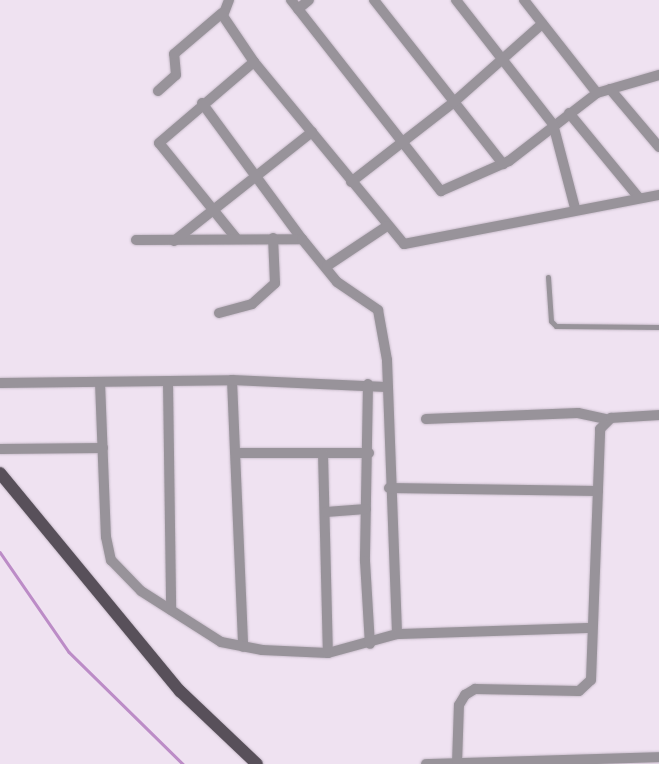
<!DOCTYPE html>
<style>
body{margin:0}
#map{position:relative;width:659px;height:764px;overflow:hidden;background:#efe2f1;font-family:"Open Sans",sans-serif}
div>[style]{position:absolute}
.stream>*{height:2.5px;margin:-1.25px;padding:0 1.25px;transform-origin:1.25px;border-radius:1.25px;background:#bc8cc7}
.roads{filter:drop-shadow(0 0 1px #c9bdcb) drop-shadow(0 0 1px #c9bdcb)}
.lane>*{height:5px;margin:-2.5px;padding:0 2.5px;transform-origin:2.5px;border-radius:2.5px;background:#98939a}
.street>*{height:10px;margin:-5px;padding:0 5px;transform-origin:5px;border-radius:5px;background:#98939a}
.primary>*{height:12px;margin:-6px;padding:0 6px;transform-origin:6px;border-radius:6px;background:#58505a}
span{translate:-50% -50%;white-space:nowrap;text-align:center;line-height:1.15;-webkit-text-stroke:5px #fcf0ff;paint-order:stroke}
</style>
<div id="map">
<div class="stream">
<i style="left:0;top:552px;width:121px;rotate:55.4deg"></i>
<i style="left:69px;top:652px;width:160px;rotate:44.5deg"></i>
</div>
<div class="roads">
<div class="lane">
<i style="left:548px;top:277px;width:44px;rotate:86.1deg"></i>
<i style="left:551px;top:321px;width:7px;rotate:45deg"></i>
<i style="left:556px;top:326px;width:103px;rotate:0.6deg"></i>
</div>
<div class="street">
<i style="left:229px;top:0;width:17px;rotate:111deg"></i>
<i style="left:223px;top:16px;width:55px;rotate:56deg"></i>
<i style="left:291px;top:0;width:243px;rotate:51.9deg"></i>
<i style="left:441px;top:191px;width:74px;rotate:-23.8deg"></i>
<i style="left:509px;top:161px;width:111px;rotate:-37.7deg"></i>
<i style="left:597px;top:93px;width:65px;rotate:-16.2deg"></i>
<i style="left:374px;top:0;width:209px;rotate:51.8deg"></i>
<i style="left:456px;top:0;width:157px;rotate:52deg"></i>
<i style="left:553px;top:124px;width:87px;rotate:75.3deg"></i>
<i style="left:524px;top:0;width:118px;rotate:51.9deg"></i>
<i style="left:298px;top:9px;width:14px;rotate:-39deg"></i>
<i style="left:610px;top:89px;width:76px;rotate:49.8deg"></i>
<i style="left:158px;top:91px;width:24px;rotate:-42deg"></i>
<i style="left:176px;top:75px;width:21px;rotate:-95deg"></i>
<i style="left:174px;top:54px;width:63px;rotate:-40.5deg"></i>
<i style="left:202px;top:103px;width:169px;rotate:53.7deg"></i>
<i style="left:569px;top:113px;width:110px;rotate:50.5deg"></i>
<i style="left:351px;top:182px;width:130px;rotate:-37.8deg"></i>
<i style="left:454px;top:102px;width:118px;rotate:-41.6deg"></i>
<i style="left:236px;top:238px;width:122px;rotate:-129deg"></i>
<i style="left:159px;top:143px;width:125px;rotate:-40.5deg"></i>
<i style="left:254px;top:62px;width:236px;rotate:50.5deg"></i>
<i style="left:404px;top:244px;width:260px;rotate:-10.9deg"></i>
<i style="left:136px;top:240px;width:166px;rotate:-0.3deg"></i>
<i style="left:302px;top:239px;width:55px;rotate:50.9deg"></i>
<i style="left:337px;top:282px;width:50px;rotate:34.3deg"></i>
<i style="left:378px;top:310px;width:51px;rotate:79.8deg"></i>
<i style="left:387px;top:360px;width:274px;rotate:87.9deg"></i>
<i style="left:174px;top:241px;width:176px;rotate:-38.3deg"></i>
<i style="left:327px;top:266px;width:72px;rotate:-33.7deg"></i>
<i style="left:219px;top:313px;width:34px;rotate:-15deg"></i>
<i style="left:252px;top:304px;width:31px;rotate:-42deg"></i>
<i style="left:275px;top:283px;width:45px;rotate:-92.5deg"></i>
<i style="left:232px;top:380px;width:267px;rotate:87.6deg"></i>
<i style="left:100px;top:382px;width:155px;rotate:87.8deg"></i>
<i style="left:106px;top:537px;width:24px;rotate:78deg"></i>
<i style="left:111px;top:560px;width:43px;rotate:45.9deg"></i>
<i style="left:141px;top:591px;width:95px;rotate:32.5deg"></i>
<i style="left:221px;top:642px;width:42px;rotate:11deg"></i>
<i style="left:262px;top:650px;width:66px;rotate:2.6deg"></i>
<i style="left:328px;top:653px;width:72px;rotate:-15.4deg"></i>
<i style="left:397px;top:634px;width:193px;rotate:-1.8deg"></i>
<i style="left:168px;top:382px;width:228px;rotate:89.2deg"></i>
<i style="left:0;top:383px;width:232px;rotate:-0.7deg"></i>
<i style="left:232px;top:380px;width:154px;rotate:2.6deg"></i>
<i style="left:368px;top:384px;width:177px;rotate:91deg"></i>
<i style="left:365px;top:561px;width:83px;rotate:86.6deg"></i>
<i style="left:426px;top:419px;width:152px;rotate:-2.3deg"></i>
<i style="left:578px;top:413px;width:29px;rotate:12deg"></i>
<i style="left:0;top:449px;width:103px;rotate:-0.6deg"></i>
<i style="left:236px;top:453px;width:133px"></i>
<i style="left:323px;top:453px;width:200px;rotate:88.6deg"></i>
<i style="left:389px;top:488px;width:209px;rotate:0.8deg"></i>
<i style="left:326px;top:512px;width:40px;rotate:-4.3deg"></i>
<i style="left:426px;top:764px;width:233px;rotate:-1.7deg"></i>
<i style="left:457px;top:764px;width:59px;rotate:-88.1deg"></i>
<i style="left:459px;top:705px;width:12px;rotate:-59deg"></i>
<i style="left:465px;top:695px;width:12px;rotate:-31deg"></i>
<i style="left:475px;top:689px;width:104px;rotate:1.1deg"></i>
<i style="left:579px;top:691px;width:16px;rotate:-43deg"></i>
<i style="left:591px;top:680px;width:251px;rotate:-87.9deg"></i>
<i style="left:600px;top:429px;width:16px;rotate:-45deg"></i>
<i style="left:611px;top:418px;width:48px;rotate:-3.6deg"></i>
</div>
<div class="primary">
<i style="left:0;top:473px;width:283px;rotate:50.5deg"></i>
<i style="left:180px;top:691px;width:106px;rotate:43.5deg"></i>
</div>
</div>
</div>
